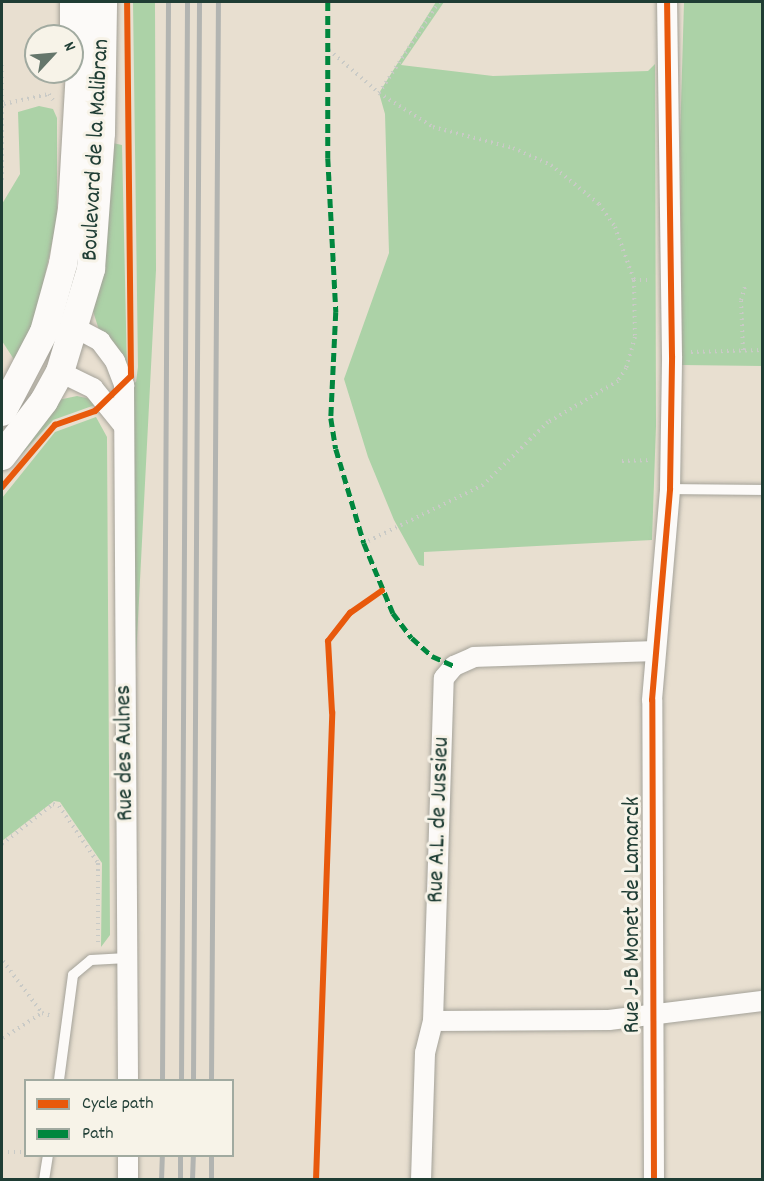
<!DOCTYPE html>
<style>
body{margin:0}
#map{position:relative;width:764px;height:1181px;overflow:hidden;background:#e8dfd0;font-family:Dekko,sans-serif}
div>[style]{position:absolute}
.green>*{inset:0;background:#acd2a7}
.path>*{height:4px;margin-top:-2px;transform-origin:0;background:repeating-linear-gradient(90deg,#c9cac6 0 1.5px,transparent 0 6px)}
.roads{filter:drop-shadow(0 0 2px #a4a299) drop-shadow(0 0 2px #a4a299)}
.service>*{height:10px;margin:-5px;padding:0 5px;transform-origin:5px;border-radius:5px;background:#fcfaf8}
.minor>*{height:20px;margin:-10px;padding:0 10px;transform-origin:10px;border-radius:10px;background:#fcfaf8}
.secondary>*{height:28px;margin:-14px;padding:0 14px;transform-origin:14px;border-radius:14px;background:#fcfaf8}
.rail>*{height:4.5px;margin:-2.25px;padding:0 2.25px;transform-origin:2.25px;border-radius:2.25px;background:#b2b4b1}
.quiet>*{height:4.5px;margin-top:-2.25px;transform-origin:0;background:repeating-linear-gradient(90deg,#00873e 0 9px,transparent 0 13.5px)}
.cycleway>*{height:6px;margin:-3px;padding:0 3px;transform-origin:3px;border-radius:3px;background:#e8590c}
span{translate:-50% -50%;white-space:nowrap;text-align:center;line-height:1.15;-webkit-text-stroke:6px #f7f3e8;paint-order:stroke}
.street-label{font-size:24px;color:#1f3d34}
.frame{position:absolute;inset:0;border:3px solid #1f3d34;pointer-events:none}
.legend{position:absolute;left:24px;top:1079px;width:210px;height:78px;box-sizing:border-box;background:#f7f3e8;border:2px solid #a1aaa0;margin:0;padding:8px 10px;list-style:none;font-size:18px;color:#1f3d34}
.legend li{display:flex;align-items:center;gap:12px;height:30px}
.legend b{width:30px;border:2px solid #a1aaa0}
.north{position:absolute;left:24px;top:24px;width:60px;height:60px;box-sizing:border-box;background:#f7f3e8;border:2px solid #a1aaa0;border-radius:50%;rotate:64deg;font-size:16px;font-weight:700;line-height:24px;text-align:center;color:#1f3d34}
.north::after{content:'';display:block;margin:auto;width:21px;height:27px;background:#65766b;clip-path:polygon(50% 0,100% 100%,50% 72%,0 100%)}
</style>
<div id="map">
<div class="green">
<i style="clip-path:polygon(133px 2px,155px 2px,156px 270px,135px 677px,131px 384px,136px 382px,138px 367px)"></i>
<i style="clip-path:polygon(436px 2px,444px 2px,401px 65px,493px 76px,648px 71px,655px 64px,656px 426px,652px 540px,424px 552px,424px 566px,419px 565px,394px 520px,368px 457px,344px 379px,389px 253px,385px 114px,379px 93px)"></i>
<i style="clip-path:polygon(684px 2px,762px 2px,762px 366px,682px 365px,680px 139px)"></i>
<i style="clip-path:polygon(39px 106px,53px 109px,57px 118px,57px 220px,35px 321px,15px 361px,2px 341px,2px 204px,20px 174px,18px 112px)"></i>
<i style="clip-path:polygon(108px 142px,122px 145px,127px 370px,99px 330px,92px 308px)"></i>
<i style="clip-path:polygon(77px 396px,91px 399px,95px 405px,53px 420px,21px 455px,14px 449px,58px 400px)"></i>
<i style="clip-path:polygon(96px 417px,107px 437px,110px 935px,101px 947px,102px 863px,60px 802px,54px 801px,2px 841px,2px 498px,55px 432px)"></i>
</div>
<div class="path">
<i style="left:329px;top:50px;width:66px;rotate:40.7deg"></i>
<i style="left:379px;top:93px;width:64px;rotate:32.2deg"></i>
<i style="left:433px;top:127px;width:83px;rotate:14.7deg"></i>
<i style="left:513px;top:148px;width:42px;rotate:24.1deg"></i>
<i style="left:551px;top:165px;width:62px;rotate:39.1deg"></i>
<i style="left:599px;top:204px;width:28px;rotate:55deg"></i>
<i style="left:615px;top:227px;width:56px;rotate:70.3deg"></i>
<i style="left:634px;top:280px;width:57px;rotate:89deg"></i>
<i style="left:635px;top:337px;width:32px;rotate:106deg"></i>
<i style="left:626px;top:368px;width:15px;rotate:122deg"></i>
<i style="left:618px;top:381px;width:81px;rotate:149.6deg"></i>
<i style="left:548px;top:422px;width:91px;rotate:135.9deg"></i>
<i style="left:483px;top:485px;width:132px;rotate:154deg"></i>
<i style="left:379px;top:93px;width:109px;rotate:-56.6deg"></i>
<i style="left:4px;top:104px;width:46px;rotate:-12.5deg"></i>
<i style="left:49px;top:94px;width:7px;rotate:56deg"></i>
<i style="left:2px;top:180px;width:115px;rotate:-90deg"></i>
<i style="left:634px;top:280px;width:17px"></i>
<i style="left:743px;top:350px;width:50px;rotate:-92.3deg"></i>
<i style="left:741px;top:300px;width:14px;rotate:-73deg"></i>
<i style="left:691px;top:352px;width:71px;rotate:-1.6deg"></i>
<i style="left:622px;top:461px;width:30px;rotate:-2deg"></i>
<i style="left:2px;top:844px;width:65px;rotate:-38.1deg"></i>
<i style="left:53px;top:804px;width:6px;rotate:18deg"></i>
<i style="left:59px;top:806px;width:69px;rotate:55.6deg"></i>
<i style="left:98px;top:863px;width:83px;rotate:90deg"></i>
<i style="left:3px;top:961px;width:65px;rotate:53.1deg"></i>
<i style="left:42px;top:1013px;width:10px;rotate:17deg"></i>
<i style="left:3px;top:1038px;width:46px;rotate:-32.7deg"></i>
<i style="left:2px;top:1152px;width:24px"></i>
</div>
<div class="roads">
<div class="service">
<i style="left:65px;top:2px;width:34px;rotate:90deg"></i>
<i style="left:670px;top:489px;width:92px;rotate:0.6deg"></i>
<i style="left:59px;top:1080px;width:106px;rotate:-82.4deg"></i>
<i style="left:73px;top:975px;width:23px;rotate:-40deg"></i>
<i style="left:91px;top:960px;width:36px;rotate:-3deg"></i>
<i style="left:44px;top:1180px;width:24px;rotate:-81deg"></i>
</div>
<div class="minor">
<i style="left:74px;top:327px;width:30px;rotate:28deg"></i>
<i style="left:100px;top:341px;width:25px;rotate:53deg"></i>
<i style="left:115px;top:361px;width:26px;rotate:69deg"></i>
<i style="left:124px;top:385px;width:695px;rotate:89.67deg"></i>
<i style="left:60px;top:372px;width:37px;rotate:26deg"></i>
<i style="left:93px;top:388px;width:48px;rotate:51deg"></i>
<i style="left:433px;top:1021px;width:176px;rotate:-0.3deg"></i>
<i style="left:609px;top:1020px;width:154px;rotate:-7.1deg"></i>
<i style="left:128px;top:1156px;width:24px;rotate:90deg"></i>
<i style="left:421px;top:1180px;width:127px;rotate:-88.2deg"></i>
<i style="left:425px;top:1053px;width:33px;rotate:-76deg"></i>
<i style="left:433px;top:1021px;width:343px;rotate:-88.2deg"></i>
<i style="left:444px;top:678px;width:16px;rotate:-50deg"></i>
<i style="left:454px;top:666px;width:22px;rotate:-24deg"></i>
<i style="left:474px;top:657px;width:180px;rotate:-1.9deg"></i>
<i style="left:654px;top:1180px;width:480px;rotate:-90.2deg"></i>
<i style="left:652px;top:700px;width:212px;rotate:-85.1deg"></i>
<i style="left:670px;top:489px;width:133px;rotate:-89.1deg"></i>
<i style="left:672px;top:356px;width:354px;rotate:-90.8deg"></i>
</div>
<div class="secondary">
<i style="left:2px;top:412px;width:90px;rotate:-62.3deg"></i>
<i style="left:44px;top:332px;width:71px;rotate:-74.4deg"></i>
<i style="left:63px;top:264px;width:56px;rotate:-80.7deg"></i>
<i style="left:72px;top:209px;width:207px;rotate:-86.7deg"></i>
<i style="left:2px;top:456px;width:69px;rotate:-52.6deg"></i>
<i style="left:44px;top:401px;width:33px;rotate:-61deg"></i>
<i style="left:60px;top:372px;width:108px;rotate:-73.2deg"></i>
<i style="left:91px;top:269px;width:136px;rotate:-85.8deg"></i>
<i style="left:101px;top:133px;width:131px;rotate:-89.1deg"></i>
</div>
</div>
<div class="rail">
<i style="left:162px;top:1080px;width:1078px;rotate:-89.68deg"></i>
<i style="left:181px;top:1080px;width:1078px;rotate:-89.68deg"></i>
<i style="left:193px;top:1080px;width:1078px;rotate:-89.68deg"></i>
<i style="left:211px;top:1080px;width:1078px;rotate:-89.63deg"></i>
<i style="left:161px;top:1180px;width:24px;rotate:-88deg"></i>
<i style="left:180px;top:1180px;width:24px;rotate:-90deg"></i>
<i style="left:192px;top:1180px;width:24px;rotate:-88deg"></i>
<i style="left:211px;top:1180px;width:24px;rotate:-90deg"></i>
</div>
<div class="quiet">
<i style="left:328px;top:2px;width:156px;rotate:90deg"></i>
<i style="left:328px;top:158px;width:154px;rotate:87deg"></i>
<i style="left:336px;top:312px;width:106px;rotate:92.7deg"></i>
<i style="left:331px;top:418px;width:31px;rotate:81deg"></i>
<i style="left:336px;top:449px;width:98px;rotate:73.4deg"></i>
<i style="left:364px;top:543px;width:76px;rotate:67.5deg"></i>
<i style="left:393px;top:613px;width:31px;rotate:53deg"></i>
<i style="left:412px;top:638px;width:27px;rotate:42deg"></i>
<i style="left:432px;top:656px;width:24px;rotate:24deg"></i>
</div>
<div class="cycleway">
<i style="left:2px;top:487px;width:82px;rotate:-49.5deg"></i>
<i style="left:55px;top:425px;width:42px;rotate:-19.3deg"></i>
<i style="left:95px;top:411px;width:50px;rotate:-44.2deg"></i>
<i style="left:131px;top:376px;width:374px;rotate:-90.6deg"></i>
<i style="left:316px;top:1180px;width:468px;rotate:-88deg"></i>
<i style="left:332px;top:712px;width:71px;rotate:-93.2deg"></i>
<i style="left:328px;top:641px;width:36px;rotate:-52deg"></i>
<i style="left:350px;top:613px;width:39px;rotate:-35deg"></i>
<i style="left:654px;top:1180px;width:480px;rotate:-90.2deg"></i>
<i style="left:652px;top:700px;width:212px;rotate:-85.1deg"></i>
<i style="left:670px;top:489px;width:133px;rotate:-89.1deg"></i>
<i style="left:672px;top:356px;width:354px;rotate:-90.8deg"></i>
</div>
<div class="street-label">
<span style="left:97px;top:150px;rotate:-87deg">Boulevard de la Malibran</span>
<span style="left:126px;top:753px;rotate:-91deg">Rue des Aulnes</span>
<span style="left:440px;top:820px;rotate:-88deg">Rue A.L. de Jussieu</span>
<span style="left:634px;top:915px;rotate:-90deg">Rue J-B Monet de Lamarck</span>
</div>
<div class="frame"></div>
<ul class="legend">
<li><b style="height:8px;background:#e8590c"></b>Cycle path</li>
<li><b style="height:8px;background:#00873e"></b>Path</li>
</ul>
<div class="north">N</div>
</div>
